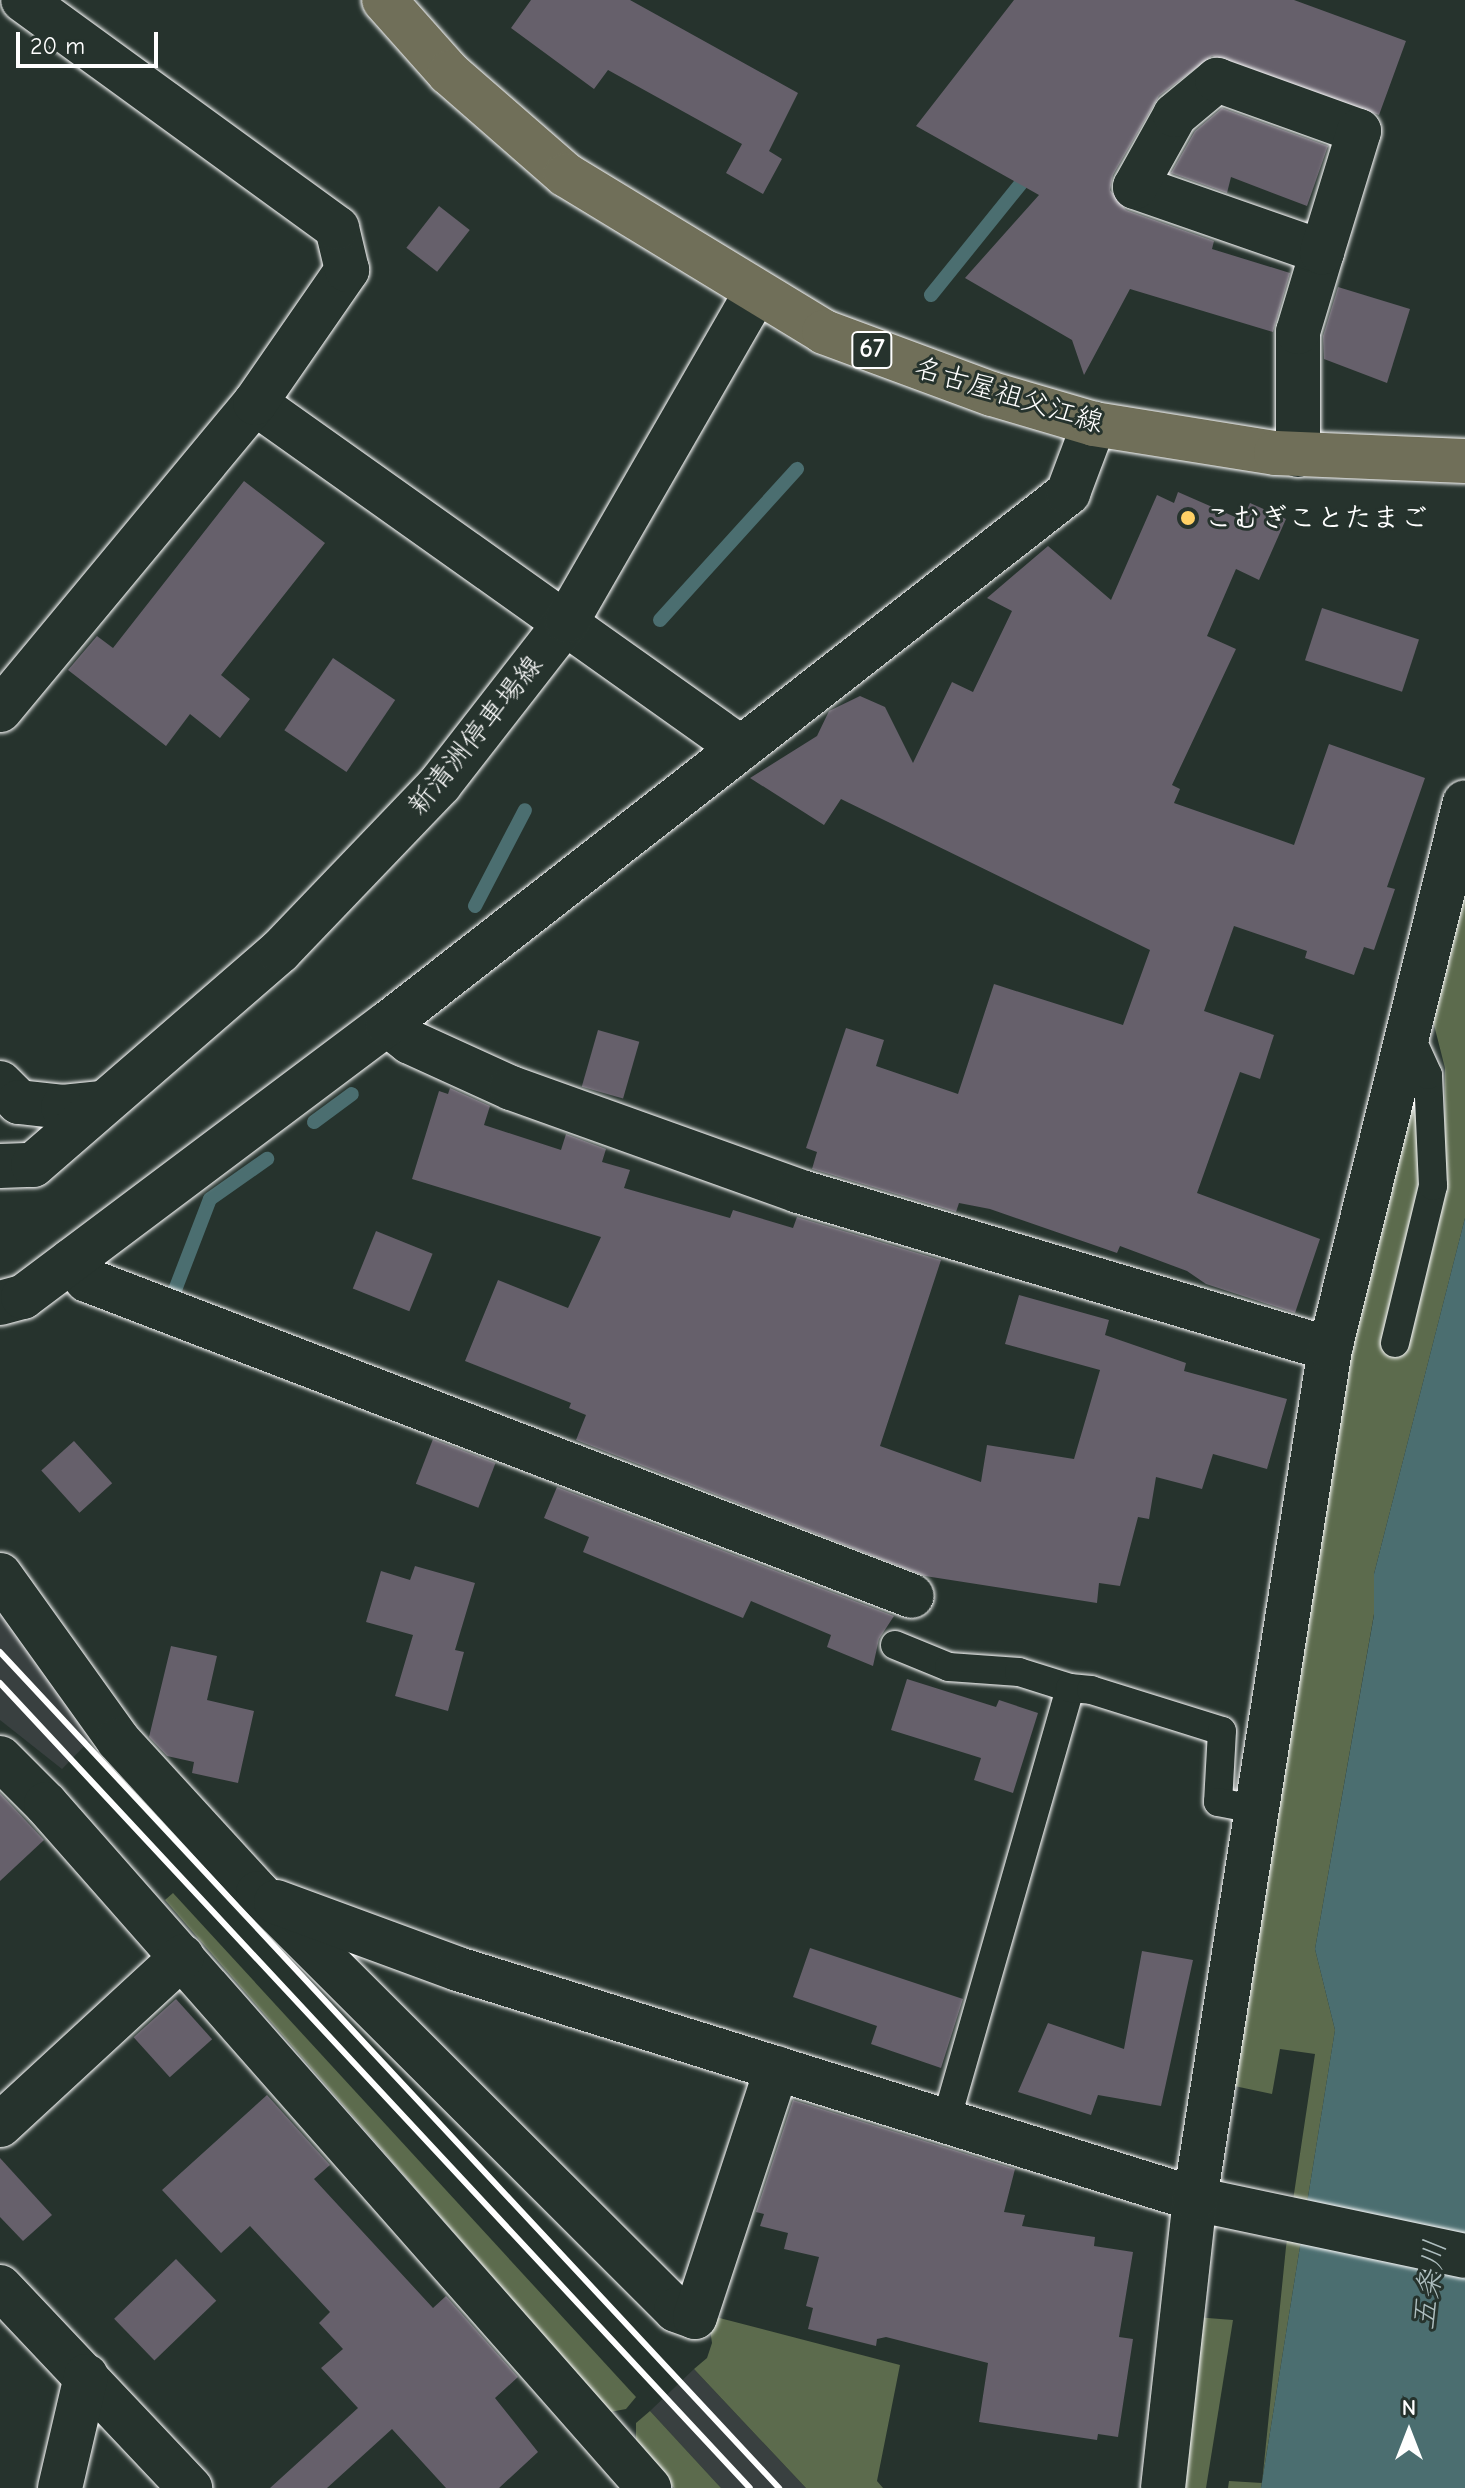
<!DOCTYPE html>
<meta charset="utf-8">
<style>
body{margin:0}
#map{position:relative;width:1465px;height:2488px;overflow:hidden;background:#26332d;font-family:"Comic Neue","Klee One",sans-serif}
div>[style]{position:absolute}
.built>*{inset:0;background:#394040}
.green>*{inset:0;background:#5c6b4d}
.water>*{inset:0;background:#4b6e70}
.stream>*{height:14px;margin:-7px;padding:0 7px;transform-origin:7px;border-radius:7px;background:#4b6e70}
.building>*{inset:0;background:#66606b;transform-origin:0 0}
.roads{filter:drop-shadow(0 0 2px #fff) drop-shadow(0 0 2px #fff)}
.service>*{height:28px;margin:-14px;padding:0 14px;transform-origin:14px;border-radius:14px;background:#26332d}
.minor>*{height:44px;margin:-22px;padding:0 22px;transform-origin:22px;border-radius:22px;background:#26332d}
.secondary>*{height:44px;margin:-22px;padding:0 22px;transform-origin:22px;border-radius:22px;background:#26332d}
.primary>*{height:44px;margin:-22px;padding:0 22px;transform-origin:22px;border-radius:22px;background:#706f59}
.rail>*{height:6px;margin:-3px;padding:0 3px;transform-origin:3px;border-radius:3px;background:#fff}
.dots>*{width:22px;height:22px;translate:-50% -50%;box-sizing:border-box;border:4px solid #26332d;border-radius:50%}
span{translate:-50% -50%;white-space:nowrap;text-align:center;line-height:1.15;-webkit-text-stroke:6px #26332d;paint-order:stroke}
.shield-label span{padding:2px 6px;background:#26332d;border:2px solid;border-radius:6px;-webkit-text-stroke-width:0}
.shield-label{font-size:26px;color:#fff;font-weight:700}
.street-label{font-size:28px;color:#fff}
.poi-label{font-size:28px;color:#fff;font-weight:700}
.left{translate:0 -50%;text-align:left}
.water-label{font-size:30px;color:#aebebf;font-style:italic}
.north{position:absolute;left:1369px;top:2392px;width:80px;height:80px;-webkit-text-stroke:6px #26332d;paint-order:stroke;rotate:0deg;font-size:22px;font-weight:700;line-height:32px;text-align:center;color:#fff}
.north::after{content:'';display:block;margin:auto;width:28px;height:36px;background:#fff;clip-path:polygon(50% 0,100% 100%,50% 72%,0 100%)}
.scale{position:absolute;left:16px;top:32px;width:142px;height:36px;box-sizing:border-box;border:4px solid #fff;border-top:0;padding-left:10px;font-size:24px;line-height:28px;white-space:nowrap;color:#fff;-webkit-text-stroke:6px #26332d;paint-order:stroke}
</style>
<div id="map">
<div class="built">
<i style="clip-path:polygon(0 1595px,99px 1731px,62px 1769px,0 1720px)"></i>
<i style="clip-path:polygon(694px 2369px,806px 2488px,721px 2488px,650px 2411px)"></i>
</div>
<div class="green">
<i style="clip-path:polygon(1465px 883px,1465px 1218px,1374px 1574px,1374px 1614px,1315px 1949px,1335px 2030px,1261px 2488px,1228px 2488px,1229px 2481px,1262px 2483px,1286px 2247px,1315px 2054px,1280px 2049px,1272px 2094px,1225px 2084px,1345px 1368px,1415px 1094px,1444px 1183px,1445px 1068px,1433px 1021px)"></i>
<i style="clip-path:polygon(173px 1893px,636px 2397px,626px 2409px,610px 2412px,165px 1900px)"></i>
<i style="clip-path:polygon(708px 2315px,900px 2365px,877px 2481px,883px 2488px,806px 2488px,694px 2369px,707px 2358px,712px 2343px)"></i>
<i style="clip-path:polygon(1195px 2317px,1233px 2320px,1206px 2488px,1175px 2488px)"></i>
<i style="clip-path:polygon(650px 2411px,721px 2488px,674px 2488px,636px 2444px,636px 2423px)"></i>
</div>
<div class="water">
<i style="clip-path:polygon(1465px 1218px,1465px 2488px,1261px 2488px,1335px 2030px,1315px 1949px,1374px 1615px,1374px 1574px)"></i>
</div>
<div class="stream">
<i style="left:931px;top:295px;width:159px;rotate:-51.1deg"></i>
<i style="left:660px;top:620px;width:204px;rotate:-47.8deg"></i>
<i style="left:475px;top:906px;width:108px;rotate:-62.5deg"></i>
<i style="left:314px;top:1122px;width:47px;rotate:-36.4deg"></i>
<i style="left:175px;top:1290px;width:97px;rotate:-69deg"></i>
<i style="left:210px;top:1199px;width:70px;rotate:-35.1deg"></i>
</div>
<div class="building">
<i style="clip-path:polygon(531px 0,630px 0,798px 93px,769px 151px,782px 159px,763px 194px,726px 173px,742px 144px,608px 70px,594px 89px,511px 28px)"></i>
<i style="clip-path:polygon(1014px 0,1294px 0,1406px 41px,1379px 115px,1212px 56px,1159px 96px,1113px 175px,1110px 190px,1126px 210px,1214px 241px,1212px 249px,1290px 273px,1273px 332px,1130px 289px,1084px 375px,1072px 340px,965px 278px,1039px 195px,916px 126px)"></i>
<i style="clip-path:polygon(1222px 108px,1328px 146px,1307px 206px,1231px 177px,1227px 193px,1171px 173px,1195px 131px)"></i>
<i style="left:439px;top:206px;width:39px;height:53px;rotate:38deg"></i>
<i style="clip-path:polygon(1338px 287px,1410px 309px,1387px 383px,1324px 359px,1323px 336px)"></i>
<i style="clip-path:polygon(244px 481px,325px 543px,221px 675px,250px 699px,220px 738px,190px 714px,166px 746px,68px 670px,97px 636px,113px 648px)"></i>
<i style="clip-path:polygon(1178px 492px,1242px 520px,1250px 503px,1286px 519px,1259px 580px,1236px 569px,1207px 636px,1236px 649px,1172px 785px,1180px 789px,1174px 803px,1294px 845px,1329px 744px,1425px 778px,1387px 887px,1395px 889px,1374px 950px,1364px 947px,1354px 975px,1305px 958px,1307px 951px,1234px 926px,1204px 1011px,1274px 1035px,1260px 1079px,1240px 1072px,1197px 1193px,1320px 1239px,1295px 1313px,1206px 1284px,1187px 1271px,1120px 1246px,1117px 1253px,990px 1209px,959px 1203px,956px 1212px,812px 1169px,817px 1152px,806px 1148px,846px 1028px,884px 1040px,876px 1066px,958px 1094px,994px 984px,1123px 1025px,1150px 950px,841px 799px,824px 825px,750px 778px,817px 736px,829px 711px,860px 696px,885px 707px,913px 763px,952px 682px,973px 692px,1012px 611px,987px 598px,1048px 546px,1111px 600px,1157px 495px,1174px 503px)"></i>
<i style="left:1322px;top:608px;width:102px;height:55px;rotate:18deg"></i>
<i style="left:333px;top:658px;width:75px;height:87px;rotate:34deg"></i>
<i style="left:598px;top:1030px;width:43px;height:59px;rotate:16deg"></i>
<i style="clip-path:polygon(450px 1088px,490px 1106px,484px 1125px,561px 1150px,566px 1134px,606px 1149px,602px 1162px,630px 1170px,624px 1188px,730px 1218px,733px 1210px,793px 1228px,797px 1217px,941px 1260px,880px 1446px,981px 1482px,987px 1445px,1074px 1459px,1100px 1370px,1005px 1344px,1019px 1295px,1109px 1320px,1105px 1335px,1186px 1363px,1184px 1371px,1287px 1399px,1267px 1469px,1213px 1454px,1202px 1489px,1156px 1477px,1149px 1519px,1138px 1517px,1120px 1586px,1099px 1583px,1097px 1603px,925px 1576px,576px 1440px,586px 1415px,569px 1408px,571px 1403px,465px 1361px,498px 1280px,568px 1308px,601px 1237px,412px 1179px,439px 1091px,448px 1094px)"></i>
<i style="left:376px;top:1231px;width:61px;height:62px;rotate:22deg"></i>
<i style="left:433px;top:1439px;width:67px;height:48px;rotate:21deg"></i>
<i style="left:74px;top:1441px;width:57px;height:44px;rotate:48deg"></i>
<i style="clip-path:polygon(557px 1487px,894px 1616px,879px 1639px,873px 1666px,827px 1647px,831px 1635px,751px 1601px,743px 1618px,583px 1552px,589px 1537px,544px 1518px)"></i>
<i style="clip-path:polygon(415px 1566px,475px 1583px,455px 1650px,464px 1652px,448px 1711px,395px 1696px,413px 1635px,366px 1622px,381px 1571px,410px 1580px)"></i>
<i style="clip-path:polygon(171px 1646px,217px 1656px,207px 1700px,254px 1711px,238px 1783px,192px 1773px,194px 1762px,167px 1756px,149px 1737px)"></i>
<i style="clip-path:polygon(907px 1679px,996px 1707px,999px 1700px,1038px 1713px,1013px 1793px,974px 1780px,981px 1758px,891px 1730px)"></i>
<i style="clip-path:polygon(0 1793px,44px 1840px,0 1881px)"></i>
<i style="clip-path:polygon(810px 1948px,963px 1999px,941px 2068px,871px 2044px,877px 2026px,793px 1997px)"></i>
<i style="clip-path:polygon(1142px 1951px,1193px 1960px,1161px 2106px,1098px 2095px,1091px 2115px,1018px 2092px,1048px 2023px,1124px 2049px)"></i>
<i style="left:176px;top:1999px;width:54px;height:57px;rotate:48deg"></i>
<i style="clip-path:polygon(267px 2095px,330px 2165px,314px 2179px,433px 2308px,446px 2296px,518px 2377px,495px 2398px,538px 2452px,499px 2488px,446px 2488px,392px 2429px,327px 2488px,270px 2488px,358px 2408px,321px 2368px,343px 2349px,319px 2323px,330px 2312px,250px 2226px,221px 2253px,162px 2190px)"></i>
<i style="clip-path:polygon(793px 2100px,1015px 2169px,1004px 2212px,1025px 2215px,1022px 2226px,1095px 2237px,1094px 2246px,1133px 2252px,1119px 2337px,1133px 2339px,1118px 2437px,1098px 2434px,1097px 2440px,979px 2422px,988px 2363px,886px 2337px,877px 2339px,876px 2346px,808px 2329px,813px 2308px,806px 2306px,819px 2257px,784px 2249px,788px 2233px,760px 2226px,764px 2214px,756px 2212px)"></i>
<i style="clip-path:polygon(0 2158px,52px 2215px,23px 2241px,0 2217px)"></i>
<i style="left:176px;top:2259px;width:58px;height:86px;rotate:46deg"></i>
</div>
<div class="roads">
<div class="service">
<i style="left:1395px;top:1343px;width:162px;rotate:-76.4deg"></i>
<i style="left:1433px;top:1186px;width:111px;rotate:-92.6deg"></i>
<i style="left:1428px;top:1075px;width:51px;rotate:-114.5deg"></i>
<i style="left:895px;top:1645px;width:58px;rotate:22.2deg"></i>
<i style="left:949px;top:1667px;width:70px;rotate:4.1deg"></i>
<i style="left:1019px;top:1672px;width:53px;rotate:17.4deg"></i>
<i style="left:946px;top:2121px;width:450px;rotate:-74deg"></i>
<i style="left:1070px;top:1688px;width:21px;rotate:5deg"></i>
<i style="left:1091px;top:1690px;width:137px;rotate:17.4deg"></i>
<i style="left:1222px;top:1731px;width:71px;rotate:93.2deg"></i>
<i style="left:1218px;top:1802px;width:36px;rotate:11deg"></i>
</div>
<div class="minor">
<i style="left:255px;top:403px;width:596px;rotate:35.37deg"></i>
<i style="left:1298px;top:455px;width:123px;rotate:-90deg"></i>
<i style="left:1298px;top:332px;width:84px;rotate:-73.3deg"></i>
<i style="left:1322px;top:252px;width:198px;rotate:-160.8deg"></i>
<i style="left:1135px;top:187px;width:82px;rotate:-60.9deg"></i>
<i style="left:1175px;top:115px;width:55px;rotate:-39.8deg"></i>
<i style="left:1217px;top:80px;width:151px;rotate:19.8deg"></i>
<i style="left:1359px;top:131px;width:127px;rotate:107deg"></i>
<i style="left:0;top:710px;width:399px;rotate:-50.3deg"></i>
<i style="left:255px;top:403px;width:162px;rotate:-55.3deg"></i>
<i style="left:347px;top:270px;width:43px;rotate:-103.4deg"></i>
<i style="left:337px;top:228px;width:388px;rotate:-144deg"></i>
<i style="left:387px;top:1024px;width:29px;rotate:38deg"></i>
<i style="left:410px;top:1042px;width:111px;rotate:24.5deg"></i>
<i style="left:511px;top:1088px;width:305px;rotate:19.7deg"></i>
<i style="left:798px;top:1191px;width:555px;rotate:16.54deg"></i>
<i style="left:71px;top:1261px;width:25px;rotate:50deg"></i>
<i style="left:87px;top:1280px;width:883px;rotate:20.96deg"></i>
<i style="left:0;top:1303px;width:24px;rotate:-15deg"></i>
<i style="left:23px;top:1297px;width:455px;rotate:-36.9deg"></i>
<i style="left:387px;top:1024px;width:864px;rotate:-37.94deg"></i>
<i style="left:1068px;top:493px;width:74px;rotate:-69.4deg"></i>
<i style="left:0;top:1575px;width:203px;rotate:54.4deg"></i>
<i style="left:118px;top:1740px;width:207px;rotate:47.5deg"></i>
<i style="left:258px;top:1893px;width:590px;rotate:44.93deg"></i>
<i style="left:676px;top:2310px;width:20px;rotate:20deg"></i>
<i style="left:695px;top:2317px;width:262px;rotate:-71.8deg"></i>
<i style="left:0;top:1758px;width:65px;rotate:45deg"></i>
<i style="left:46px;top:1804px;width:912px;rotate:48.6deg"></i>
<i style="left:276px;top:1902px;width:194px;rotate:20.2deg"></i>
<i style="left:458px;top:1969px;width:772px;rotate:17.33deg"></i>
<i style="left:1195px;top:2199px;width:276px;rotate:11.9deg"></i>
<i style="left:0;top:2125px;width:248px;rotate:-42.7deg"></i>
<i style="left:0;top:2287px;width:277px;rotate:46.6deg"></i>
<i style="left:60px;top:2488px;width:115px;rotate:-76.9deg"></i>
<i style="left:1163px;top:2488px;width:291px;rotate:-83.7deg"></i>
<i style="left:1195px;top:2199px;width:861px;rotate:-80.98deg"></i>
<i style="left:1330px;top:1349px;width:563px;rotate:-76.14deg"></i>
</div>
<div class="secondary">
<i style="left:0;top:1083px;width:27px;rotate:45deg"></i>
<i style="left:19px;top:1102px;width:44px;rotate:6.5deg"></i>
<i style="left:63px;top:1107px;width:39px;rotate:-6deg"></i>
<i style="left:0;top:1166px;width:33px;rotate:-2deg"></i>
<i style="left:33px;top:1165px;width:327px;rotate:-40.9deg"></i>
<i style="left:280px;top:951px;width:231px;rotate:-46.2deg"></i>
<i style="left:440px;top:784px;width:207px;rotate:-52.1deg"></i>
<i style="left:567px;top:621px;width:377px;rotate:-60.1deg"></i>
</div>
<div class="primary">
<i style="left:384px;top:0;width:98px;rotate:48.3deg"></i>
<i style="left:449px;top:73px;width:155px;rotate:41.1deg"></i>
<i style="left:566px;top:175px;width:302px;rotate:31.3deg"></i>
<i style="left:824px;top:332px;width:179px;rotate:20.3deg"></i>
<i style="left:992px;top:394px;width:106px;rotate:16.4deg"></i>
<i style="left:1094px;top:424px;width:184px;rotate:9.1deg"></i>
<i style="left:1276px;top:453px;width:189px;rotate:2.4deg"></i>
</div>
</div>
<div class="rail">
<i style="left:0;top:1652px;width:1143px;rotate:47.02deg"></i>
<i style="left:0;top:1683px;width:1100px;rotate:47.03deg"></i>
</div>
<div class="dots">
<i style="left:1188px;top:518px;background:#ffd166"></i>
</div>
<div class="shield-label">
<span style="left:872px;top:350px">67</span>
</div>
<div class="street-label">
<span style="left:1009px;top:395px;rotate:17deg">名古屋祖父江線</span>
<span style="left:475px;top:735px;rotate:-51deg">新清洲停車場線</span>
</div>
<div class="poi-label">
<span class="left" style="left:1204px;top:518px">こむぎことたまご</span>
</div>
<div class="water-label">
<span style="left:1430px;top:2285px;rotate:-82deg">五条川</span>
</div>
<div class="north">N</div>
<div class="scale">20 m</div>
</div>
